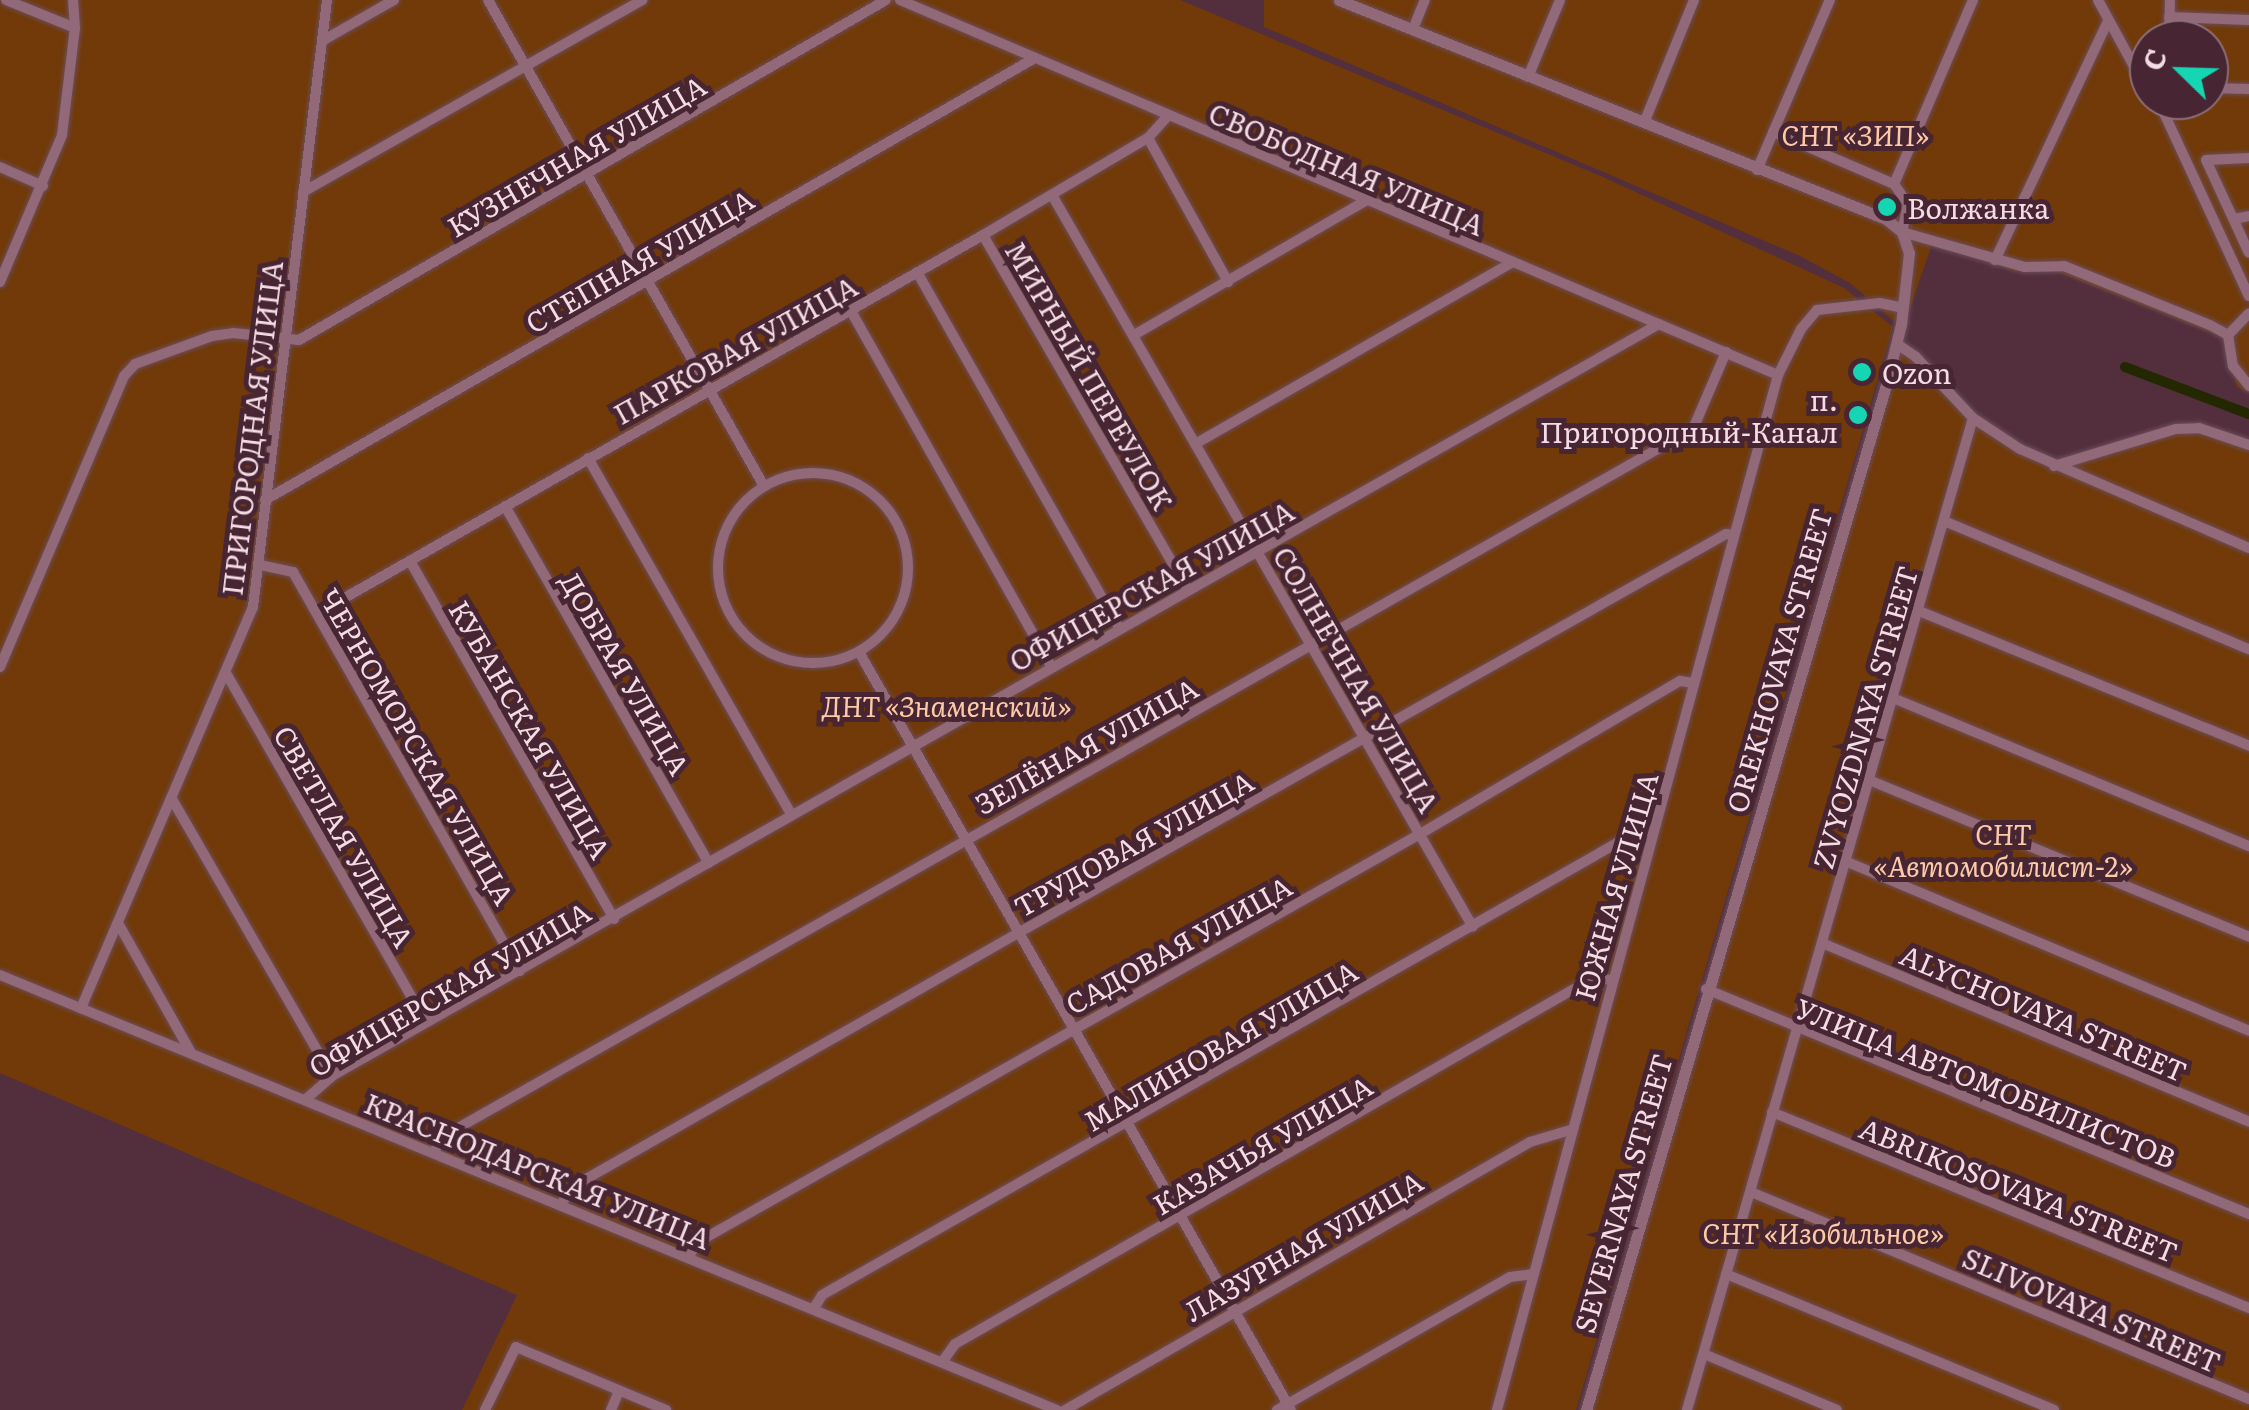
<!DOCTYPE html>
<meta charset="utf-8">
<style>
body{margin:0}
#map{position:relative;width:2249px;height:1410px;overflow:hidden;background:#532f3d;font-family:Literata,serif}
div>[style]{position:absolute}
.green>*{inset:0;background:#713a08}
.canal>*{height:10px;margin:-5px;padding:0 5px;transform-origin:5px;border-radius:5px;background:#242800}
.roads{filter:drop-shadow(0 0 2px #6c4d5a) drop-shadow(0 0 2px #6c4d5a)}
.minor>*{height:10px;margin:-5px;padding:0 5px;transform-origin:5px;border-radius:5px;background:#916978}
.minor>.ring{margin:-5px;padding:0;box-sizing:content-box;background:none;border:10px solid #916978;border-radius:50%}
.tertiary>*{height:11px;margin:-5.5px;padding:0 5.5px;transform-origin:5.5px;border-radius:5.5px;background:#916978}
.dots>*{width:28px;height:28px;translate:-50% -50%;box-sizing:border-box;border:5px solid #472533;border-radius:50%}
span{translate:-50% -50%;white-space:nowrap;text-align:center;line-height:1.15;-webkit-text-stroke:10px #472533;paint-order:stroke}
.park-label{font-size:28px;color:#fdcaa7;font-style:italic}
.street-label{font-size:28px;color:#f4dce4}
.poi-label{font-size:28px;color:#f4dce4}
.left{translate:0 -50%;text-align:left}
.right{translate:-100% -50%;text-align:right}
.north{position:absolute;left:2129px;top:20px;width:100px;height:100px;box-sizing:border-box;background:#472533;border:2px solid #8c6e7a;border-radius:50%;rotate:293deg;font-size:28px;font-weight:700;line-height:40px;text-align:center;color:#f4dce4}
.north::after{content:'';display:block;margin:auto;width:35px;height:45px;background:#15d5b3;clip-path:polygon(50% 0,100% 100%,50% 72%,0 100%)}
</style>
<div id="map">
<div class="green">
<i style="clip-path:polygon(0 0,1180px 0,1603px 177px,1844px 288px,1893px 327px,1576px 1410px,462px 1410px,517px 1295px,0 1073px)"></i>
<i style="clip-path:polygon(evenodd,1264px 0,2249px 0,2249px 393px,2237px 387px,2222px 337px,2050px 269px,2014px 271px,1932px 244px,1903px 329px,1850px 283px,1800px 256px,1264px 27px,1264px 0,2149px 40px,2209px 40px,2209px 100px,2149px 100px,2149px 40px)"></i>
<i style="clip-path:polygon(1897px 344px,1973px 418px,2053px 466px,2199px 428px,2249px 445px,2249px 1410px,1586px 1410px)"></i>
</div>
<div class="canal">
<i style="left:2125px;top:367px;width:133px;rotate:20.8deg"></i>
</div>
<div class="roads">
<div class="minor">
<i style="left:6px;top:0;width:74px;rotate:22.1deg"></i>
<i style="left:488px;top:0;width:559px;rotate:60.41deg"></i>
<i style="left:900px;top:0;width:955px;rotate:23.13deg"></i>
<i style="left:1973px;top:0;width:200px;rotate:113.2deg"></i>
<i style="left:1894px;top:184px;width:24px;rotate:55deg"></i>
<i style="left:1908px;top:204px;width:29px;rotate:102deg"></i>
<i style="left:1902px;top:232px;width:128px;rotate:15.9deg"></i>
<i style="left:2025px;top:267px;width:39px;rotate:-1deg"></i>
<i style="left:2064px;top:266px;width:157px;rotate:22deg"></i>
<i style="left:2210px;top:325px;width:21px;rotate:29deg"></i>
<i style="left:2228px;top:335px;width:31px;rotate:81deg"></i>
<i style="left:2233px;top:366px;width:26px;rotate:51deg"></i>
<i style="left:2098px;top:0;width:107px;rotate:61.5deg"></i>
<i style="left:2169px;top:17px;width:80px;rotate:2.1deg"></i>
<i style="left:1413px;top:29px;width:31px;rotate:-68deg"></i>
<i style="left:2169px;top:40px;width:40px;rotate:-88.6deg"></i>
<i style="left:322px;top:41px;width:83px;rotate:-29.7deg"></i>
<i style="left:1528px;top:77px;width:83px;rotate:-67.4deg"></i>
<i style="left:2209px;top:88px;width:40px;rotate:1.4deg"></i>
<i style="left:2165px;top:100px;width:11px;rotate:100deg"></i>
<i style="left:2163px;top:111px;width:204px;rotate:65.1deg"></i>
<i style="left:1644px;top:123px;width:133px;rotate:-67.9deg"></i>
<i style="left:1773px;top:132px;width:132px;rotate:23.3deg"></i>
<i style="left:1148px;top:138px;width:165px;rotate:60.9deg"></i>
<i style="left:2249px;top:158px;width:43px;rotate:177.3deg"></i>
<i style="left:2206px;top:160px;width:102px;rotate:65.2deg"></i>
<i style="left:0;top:167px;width:47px;rotate:23.8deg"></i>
<i style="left:1757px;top:170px;width:185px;rotate:-66.8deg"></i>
<i style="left:303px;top:192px;width:390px;rotate:-29.5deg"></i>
<i style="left:1052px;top:195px;width:844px;rotate:60.1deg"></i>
<i style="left:2234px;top:219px;width:15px;rotate:-11deg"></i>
<i style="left:983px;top:235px;width:410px;rotate:60deg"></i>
<i style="left:1995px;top:260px;width:262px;rotate:-64.7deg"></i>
<i style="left:917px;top:272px;width:409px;rotate:60.4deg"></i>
<i style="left:0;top:282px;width:160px;rotate:-67.1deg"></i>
<i style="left:62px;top:135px;width:108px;rotate:-83.1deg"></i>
<i style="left:75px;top:28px;width:28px;rotate:-94deg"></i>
<i style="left:851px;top:311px;width:409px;rotate:60.6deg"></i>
<i style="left:1134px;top:335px;width:269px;rotate:-30.1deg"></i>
<i style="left:2228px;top:335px;width:30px;rotate:-46deg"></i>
<i style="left:1897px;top:344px;width:22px;rotate:34deg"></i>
<i style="left:1915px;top:356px;width:85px;rotate:46.9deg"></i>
<i style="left:1973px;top:418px;width:56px;rotate:33.4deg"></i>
<i style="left:2020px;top:449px;width:249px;rotate:23.4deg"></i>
<i style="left:1195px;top:444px;width:366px;rotate:-29.8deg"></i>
<i style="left:588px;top:458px;width:411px;rotate:60.3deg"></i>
<i style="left:2054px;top:466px;width:127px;rotate:-16.9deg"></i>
<i style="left:2176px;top:429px;width:23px;rotate:-2deg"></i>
<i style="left:2199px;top:428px;width:53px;rotate:18.8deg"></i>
<i class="ring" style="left:718px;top:473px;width:180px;height:180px"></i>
<i style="left:265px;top:500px;width:888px;rotate:-29.86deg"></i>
<i style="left:505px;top:506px;width:411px;rotate:60.3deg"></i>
<i style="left:1944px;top:521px;width:331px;rotate:22.8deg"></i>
<i style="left:410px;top:561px;width:412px;rotate:60.3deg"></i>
<i style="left:260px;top:565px;width:34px;rotate:12deg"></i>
<i style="left:293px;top:572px;width:459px;rotate:60.4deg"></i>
<i style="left:1919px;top:611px;width:357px;rotate:22.2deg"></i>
<i style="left:318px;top:613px;width:765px;rotate:-29.61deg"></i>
<i style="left:983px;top:235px;width:191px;rotate:-30.5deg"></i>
<i style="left:1148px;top:138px;width:28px;rotate:-48deg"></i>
<i style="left:859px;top:652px;width:872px;rotate:60.32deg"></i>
<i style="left:0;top:667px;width:316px;rotate:-66.9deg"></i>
<i style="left:124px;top:376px;width:16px;rotate:-47deg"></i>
<i style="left:135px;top:364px;width:82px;rotate:-20deg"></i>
<i style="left:212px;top:336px;width:21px;rotate:-8deg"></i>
<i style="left:233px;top:333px;width:66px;rotate:6.1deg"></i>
<i style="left:299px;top:340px;width:678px;rotate:-30.08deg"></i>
<i style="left:226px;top:673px;width:402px;rotate:60.2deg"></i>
<i style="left:1893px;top:698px;width:386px;rotate:22.6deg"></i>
<i style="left:1869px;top:780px;width:411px;rotate:22.4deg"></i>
<i style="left:172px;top:799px;width:320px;rotate:60deg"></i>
<i style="left:1845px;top:861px;width:438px;rotate:22.8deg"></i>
<i style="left:118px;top:923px;width:147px;rotate:60.6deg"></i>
<i style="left:1822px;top:943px;width:463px;rotate:22.7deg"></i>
<i style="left:0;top:975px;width:1143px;rotate:22.37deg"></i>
<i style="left:1706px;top:989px;width:588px;rotate:22.51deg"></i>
<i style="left:81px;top:1008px;width:436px;rotate:-66.8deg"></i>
<i style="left:253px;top:607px;width:611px;rotate:-83.05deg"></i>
<i style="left:306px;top:1099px;width:35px;rotate:-41deg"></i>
<i style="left:332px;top:1076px;width:1525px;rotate:-29.54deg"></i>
<i style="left:1772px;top:1112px;width:516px;rotate:22.34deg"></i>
<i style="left:435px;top:1150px;width:15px;rotate:-62deg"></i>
<i style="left:442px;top:1137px;width:1437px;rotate:-29.51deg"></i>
<i style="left:1693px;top:429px;width:84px;rotate:-66.8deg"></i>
<i style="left:1751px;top:1192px;width:539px;rotate:22.57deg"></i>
<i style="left:562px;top:1203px;width:19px;rotate:-58deg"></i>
<i style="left:572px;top:1187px;width:524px;rotate:-29.65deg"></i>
<i style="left:1027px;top:928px;width:802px;rotate:-29.41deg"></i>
<i style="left:1726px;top:534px;width:8px;rotate:7deg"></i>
<i style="left:689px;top:1256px;width:17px;rotate:-57deg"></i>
<i style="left:698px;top:1242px;width:829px;rotate:-29.47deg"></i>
<i style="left:1420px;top:834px;width:302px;rotate:-30.5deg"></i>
<i style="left:1680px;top:681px;width:14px;rotate:8deg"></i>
<i style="left:1726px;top:1274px;width:355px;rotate:22.5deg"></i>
<i style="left:814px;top:1308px;width:15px;rotate:-58deg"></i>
<i style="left:822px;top:1295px;width:939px;rotate:-29.62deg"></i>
<i style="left:1638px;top:831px;width:16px"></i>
<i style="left:1704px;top:1354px;width:144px;rotate:22.8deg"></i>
<i style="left:942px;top:1362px;width:22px;rotate:-54deg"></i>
<i style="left:955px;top:1344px;width:736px;rotate:-29.84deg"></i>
<i style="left:1593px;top:978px;width:19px;rotate:6deg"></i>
<i style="left:485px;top:1410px;width:70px;rotate:-63.8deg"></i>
<i style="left:516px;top:1347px;width:163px;rotate:22.8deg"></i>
<i style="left:611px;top:1410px;width:21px;rotate:-67deg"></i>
<i style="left:1065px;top:1410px;width:537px;rotate:-29.96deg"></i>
<i style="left:1530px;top:1142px;width:42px;rotate:-16.7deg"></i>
<i style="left:1277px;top:1410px;width:268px;rotate:-29.7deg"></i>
<i style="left:1510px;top:1277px;width:24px;rotate:-7deg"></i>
<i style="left:1497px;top:1410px;width:1072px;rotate:-74.81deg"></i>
<i style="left:1778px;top:375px;width:51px;rotate:-63.4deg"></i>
<i style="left:1801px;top:329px;width:25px;rotate:-50deg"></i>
<i style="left:1817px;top:310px;width:63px;rotate:-6.3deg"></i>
<i style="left:1880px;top:303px;width:24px;rotate:12deg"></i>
<i style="left:1687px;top:1410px;width:1032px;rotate:-73.92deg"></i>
</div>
<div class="tertiary">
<i style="left:1339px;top:0;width:589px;rotate:21.82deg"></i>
<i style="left:1886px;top:219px;width:21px;rotate:39deg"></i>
<i style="left:1902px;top:232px;width:22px;rotate:72deg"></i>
<i style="left:1909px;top:253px;width:71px;rotate:96.4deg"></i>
<i style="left:1901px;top:324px;width:63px;rotate:103.8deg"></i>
<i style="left:1886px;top:385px;width:1068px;rotate:106.31deg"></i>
</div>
</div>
<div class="dots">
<i style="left:1887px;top:207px;background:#15d5b3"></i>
<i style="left:1862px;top:372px;background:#15d5b3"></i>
<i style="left:1858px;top:415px;background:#15d5b3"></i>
</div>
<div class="park-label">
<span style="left:1855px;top:134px">СНТ «ЗИП»</span>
<span style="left:946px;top:705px">ДНТ «Знаменский»</span>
<span style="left:2003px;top:849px">СНТ<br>«Автомобилист-2»</span>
<span style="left:1823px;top:1232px">СНТ «Изобильное»</span>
</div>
<div class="street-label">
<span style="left:576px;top:155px;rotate:-30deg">КУЗНЕЧНАЯ УЛИЦА</span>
<span style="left:1347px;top:168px;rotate:23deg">СВОБОДНАЯ УЛИЦА</span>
<span style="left:639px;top:260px;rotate:-30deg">СТЕПНАЯ УЛИЦА</span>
<span style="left:735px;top:349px;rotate:-29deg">ПАРКОВАЯ УЛИЦА</span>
<span style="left:1090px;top:375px;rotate:60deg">МИРНЫЙ ПЕРЕУЛОК</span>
<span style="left:251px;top:428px;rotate:-83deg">ПРИГОРОДНАЯ УЛИЦА</span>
<span style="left:1151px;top:585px;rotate:-29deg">ОФИЦЕРСКАЯ УЛИЦА</span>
<span style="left:1778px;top:660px;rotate:-74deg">OREKHOVAYA STREET</span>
<span style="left:626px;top:673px;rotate:60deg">ДОБРАЯ УЛИЦА</span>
<span style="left:1357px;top:679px;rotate:60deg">СОЛНЕЧНАЯ УЛИЦА</span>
<span style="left:1864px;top:717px;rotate:-74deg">ZVYOZDNAYA STREET</span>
<span style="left:531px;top:729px;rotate:60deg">КУБАНСКАЯ УЛИЦА</span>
<span style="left:1086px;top:745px;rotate:-29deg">ЗЕЛЁНАЯ УЛИЦА</span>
<span style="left:418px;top:746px;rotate:60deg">ЧЕРНОМОРСКАЯ УЛИЦА</span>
<span style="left:345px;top:836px;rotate:60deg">СВЕТЛАЯ УЛИЦА</span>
<span style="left:1133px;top:843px;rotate:-29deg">ТРУДОВАЯ УЛИЦА</span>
<span style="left:1615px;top:886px;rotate:-74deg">ЮЖНАЯ УЛИЦА</span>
<span style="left:1178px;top:944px;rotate:-29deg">САДОВАЯ УЛИЦА</span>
<span style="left:449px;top:988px;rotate:-30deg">ОФИЦЕРСКАЯ УЛИЦА</span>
<span style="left:2044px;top:1012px;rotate:23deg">ALYCHOVAYA STREET</span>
<span style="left:1220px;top:1045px;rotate:-30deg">МАЛИНОВАЯ УЛИЦА</span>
<span style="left:1986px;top:1082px;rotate:22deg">УЛИЦА АВТОМОБИЛИСТОВ</span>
<span style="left:1262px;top:1144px;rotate:-30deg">КАЗАЧЬЯ УЛИЦА</span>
<span style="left:538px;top:1170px;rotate:22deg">КРАСНОДАРСКАЯ УЛИЦА</span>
<span style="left:2019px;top:1189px;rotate:22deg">ABRIKOSOVAYA STREET</span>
<span style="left:1622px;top:1193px;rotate:-74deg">SEVERNAYA STREET</span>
<span style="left:1303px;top:1245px;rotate:-30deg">ЛАЗУРНАЯ УЛИЦА</span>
<span style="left:2092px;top:1309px;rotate:23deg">SLIVOVAYA STREET</span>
</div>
<div class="poi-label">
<span class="left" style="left:1907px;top:207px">Волжанка</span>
<span class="left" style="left:1882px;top:372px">Ozon</span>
<span class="right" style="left:1838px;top:415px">п.<br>Пригородный-Канал</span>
</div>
<div class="north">С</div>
</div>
